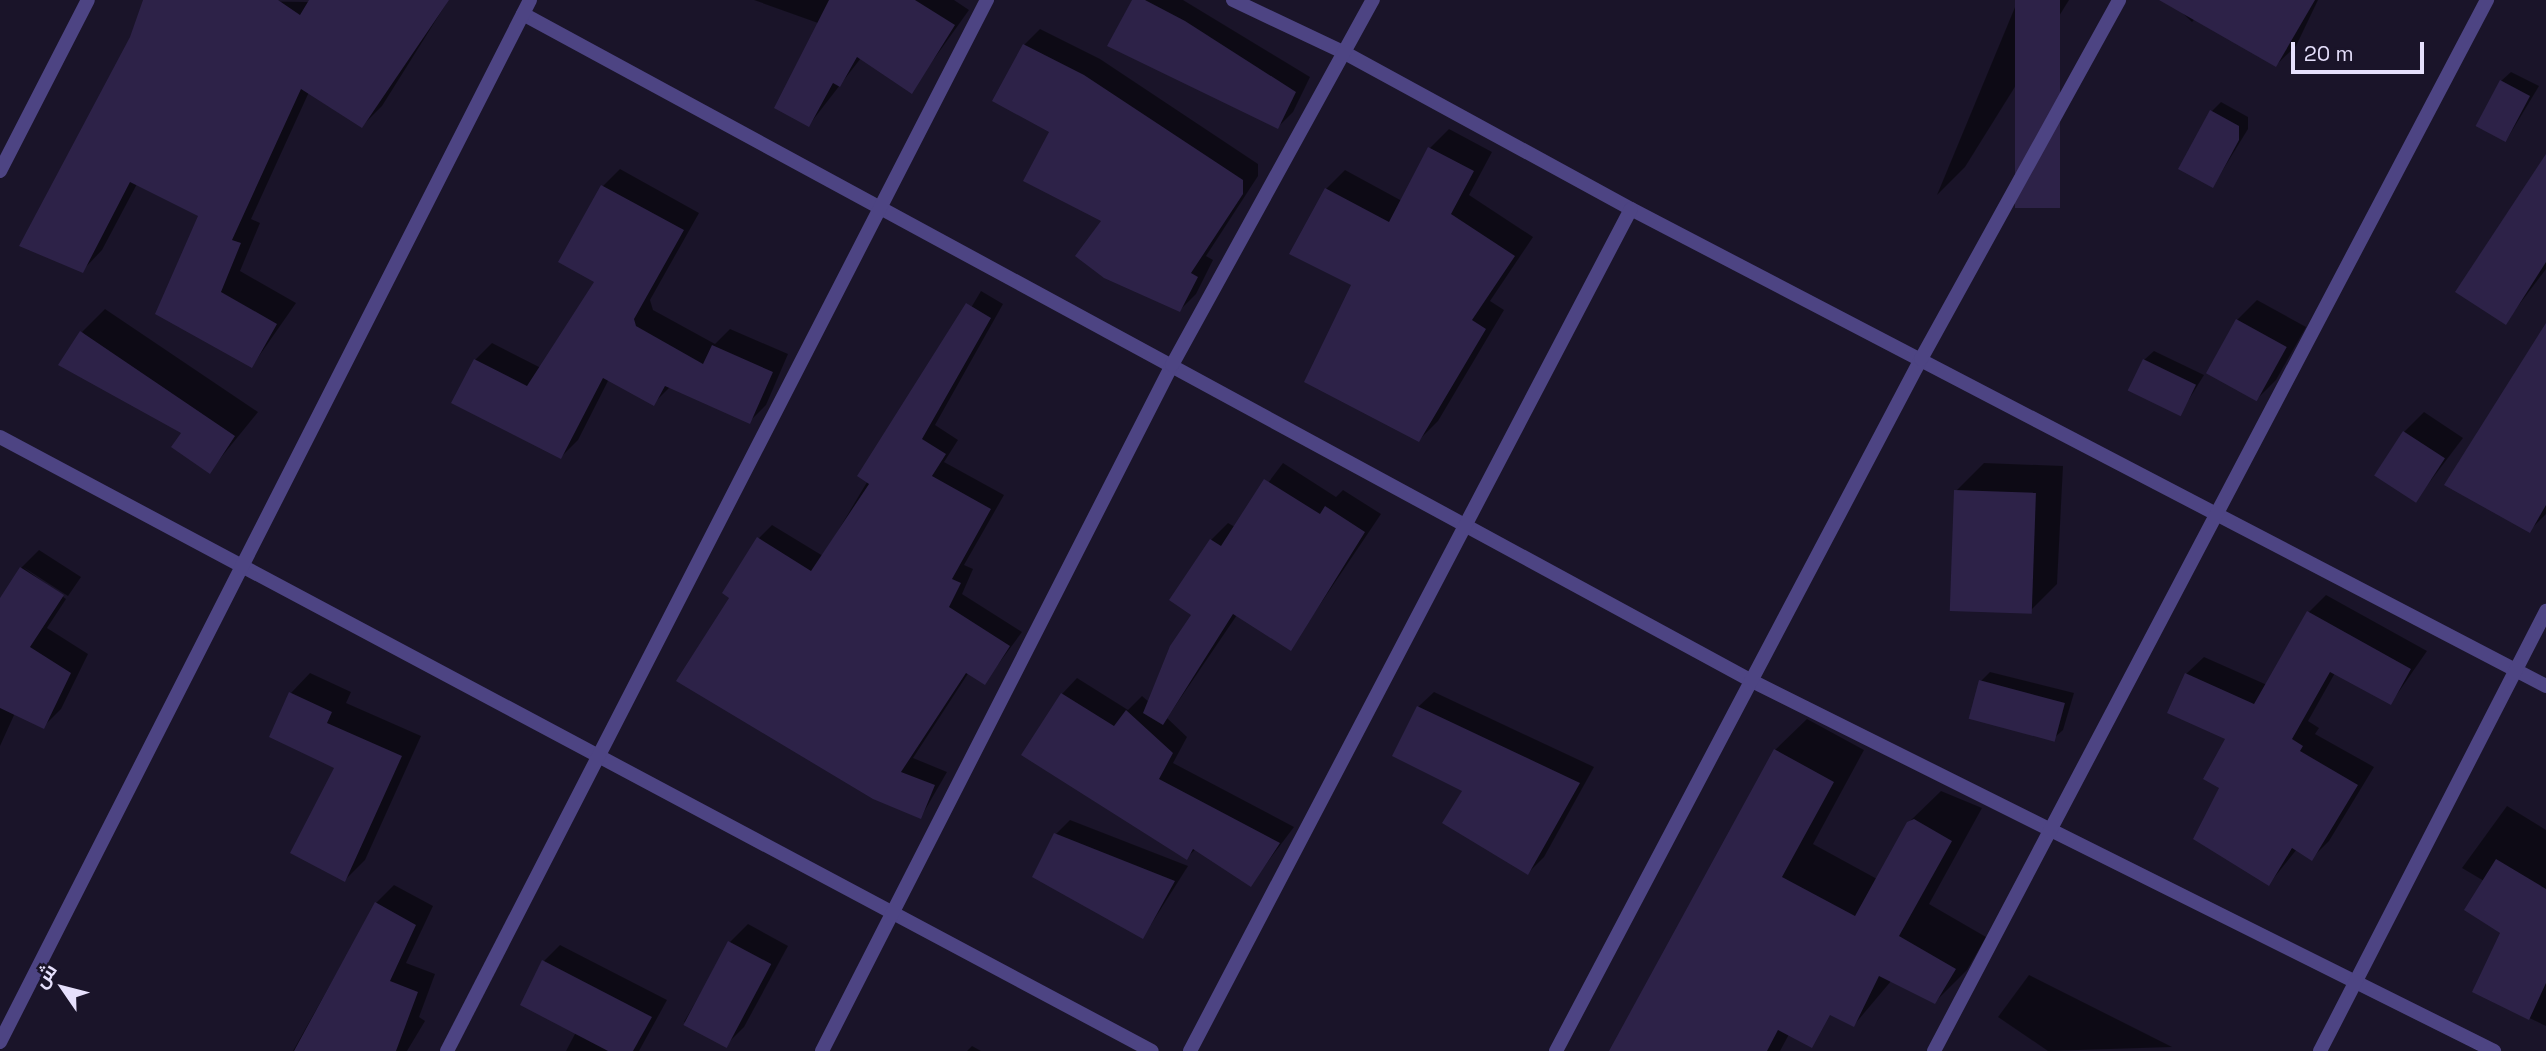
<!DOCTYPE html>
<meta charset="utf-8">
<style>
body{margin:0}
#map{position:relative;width:2546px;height:1051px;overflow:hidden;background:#1a1429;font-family:"Space Grotesk",Cairo,sans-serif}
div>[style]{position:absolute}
.shadow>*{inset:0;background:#0007}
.building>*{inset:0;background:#2d2248;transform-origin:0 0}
.street>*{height:14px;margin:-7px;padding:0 7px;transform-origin:7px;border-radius:7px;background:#4d4483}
span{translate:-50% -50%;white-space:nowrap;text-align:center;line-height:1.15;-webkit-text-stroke:7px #1a1429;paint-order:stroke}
.north{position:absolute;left:28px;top:953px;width:70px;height:70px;-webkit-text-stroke:5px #1a1429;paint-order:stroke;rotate:305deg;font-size:19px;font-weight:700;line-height:28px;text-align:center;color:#e6e0fc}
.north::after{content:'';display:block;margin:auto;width:24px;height:32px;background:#e6e0fc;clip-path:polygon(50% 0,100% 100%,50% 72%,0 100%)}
.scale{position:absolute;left:2291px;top:42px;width:133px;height:32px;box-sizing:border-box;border:4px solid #e6e0fc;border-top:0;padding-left:9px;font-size:21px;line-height:24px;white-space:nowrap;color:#e6e0fc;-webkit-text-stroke:5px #1a1429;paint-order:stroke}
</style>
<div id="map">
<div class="shadow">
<i style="clip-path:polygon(160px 0,446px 4px,382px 106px,362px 126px,309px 92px,251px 219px,260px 223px,240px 271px,296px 303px,252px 366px,158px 313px,201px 215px,137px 184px,102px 250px,82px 271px)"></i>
<i style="clip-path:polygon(754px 0,954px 0,969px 10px,911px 91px,861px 58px,809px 125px,818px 23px)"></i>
<i style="clip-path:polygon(1134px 0,1183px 0,1310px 77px,1293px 112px,1278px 127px)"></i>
<i style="clip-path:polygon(2018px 0,2069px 0,1965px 167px,1937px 195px)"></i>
<i style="clip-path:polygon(2169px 0,2211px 0,2192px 22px)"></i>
<i style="clip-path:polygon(2254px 0,2318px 0,2296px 46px,2276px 65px)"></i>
<i style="clip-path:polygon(1040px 29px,1100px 59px,1258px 164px,1258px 176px,1206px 256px,1213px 260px,1196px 294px,1180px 310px,1103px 221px,1051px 131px,1024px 45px)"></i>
<i style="clip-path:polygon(2511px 72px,2539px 86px,2507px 139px,2501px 81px)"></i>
<i style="clip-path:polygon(2221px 102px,2248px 117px,2248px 129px,2213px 186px,2212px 111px)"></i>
<i style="clip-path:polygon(1449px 129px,1492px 152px,1469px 195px,1533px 237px,1490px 301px,1504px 310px,1438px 421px,1419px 440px,1354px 284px,1326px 189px,1345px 170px,1402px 201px,1430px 148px)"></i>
<i style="clip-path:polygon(2546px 162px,2546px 269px,2506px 322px)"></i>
<i style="clip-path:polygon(620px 169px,699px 213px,650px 300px,653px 310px,715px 344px,730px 329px,788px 354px,766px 405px,749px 422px,671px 386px,653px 404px,609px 379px,578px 440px,561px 457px,475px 360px,492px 343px,541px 368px,596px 281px,561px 261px,603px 186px)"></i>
<i style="clip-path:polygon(981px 291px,1003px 304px,935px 425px,958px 440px,944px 462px,1004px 495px,964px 565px,973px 569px,962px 594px,1022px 632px,985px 682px,969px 672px,913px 758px,947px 772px,921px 817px,731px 597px,759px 538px,772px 525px,823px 556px)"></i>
<i style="clip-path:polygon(2257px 300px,2306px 327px,2276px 380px,2256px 400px,2237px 320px)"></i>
<i style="clip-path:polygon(105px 309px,258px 412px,210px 471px,183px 432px,82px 332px)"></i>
<i style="clip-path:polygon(2546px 334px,2546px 514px,2529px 531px)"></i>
<i style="clip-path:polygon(2154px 351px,2204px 375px,2180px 414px,2144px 360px)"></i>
<i style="clip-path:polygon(2424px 412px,2463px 438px,2416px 500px,2404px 432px)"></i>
<i style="clip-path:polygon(1283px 463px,1336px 497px,1343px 490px,1381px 514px,1290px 649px,1237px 615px,1167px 718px,1187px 737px,1173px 763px,1294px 827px,1251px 884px,1196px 849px,1186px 858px,1062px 694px,1077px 678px,1128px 710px,1142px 696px,1149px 702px,1194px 614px,1211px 540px,1228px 523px,1235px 527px)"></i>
<i style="clip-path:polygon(1984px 463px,2063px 466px,2057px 584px,2029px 612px,1956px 491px)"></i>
<i style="clip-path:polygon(39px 550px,81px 577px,68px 596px,23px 567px,66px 599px,47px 628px,88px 654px,61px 709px,43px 727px,15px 713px,0 746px,0 601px,21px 568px)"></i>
<i style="clip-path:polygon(2326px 595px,2427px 651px,2391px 703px,2335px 673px,2308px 721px,2319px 728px,2315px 734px,2374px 767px,2329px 841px,2312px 858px,2297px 849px,2269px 884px,2221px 787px,2228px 738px,2186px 674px,2204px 657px,2267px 685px,2309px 612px)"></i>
<i style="clip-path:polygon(1990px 672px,2074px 693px,2063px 730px,2053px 739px,1981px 681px)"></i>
<i style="clip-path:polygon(310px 673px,351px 692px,346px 703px,421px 736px,365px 860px,345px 880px,337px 767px,291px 693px)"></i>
<i style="clip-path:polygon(1434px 692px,1594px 767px,1544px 857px,1528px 873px,1464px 790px,1418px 707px)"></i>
<i style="clip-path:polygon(1807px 719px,1864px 750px,1813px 844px,1877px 879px,1908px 823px,1941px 791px,1982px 808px,1929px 904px,1986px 937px,1967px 970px,1935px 1002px,1892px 980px,1854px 1025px,1753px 977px,1801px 1012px,1780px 1051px,1629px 1051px,1775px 750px)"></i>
<i style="clip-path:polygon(2507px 806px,2546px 830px,2546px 1026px,2475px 992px,2503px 932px,2484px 881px,2462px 868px)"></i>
<i style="clip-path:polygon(1070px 820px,1188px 866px,1143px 937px,1056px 834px)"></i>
<i style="clip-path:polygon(394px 885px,433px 906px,406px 963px,435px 974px,419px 1017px,425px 1021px,407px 1051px,293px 1051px,376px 903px)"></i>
<i style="clip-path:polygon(748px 924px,788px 946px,744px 1027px,726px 1045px,684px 1022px,730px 942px)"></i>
<i style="clip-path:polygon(560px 945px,667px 1000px,639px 1051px,566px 1051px,576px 1032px,544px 961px)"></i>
<i style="clip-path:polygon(2029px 975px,2172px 1047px,2048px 1051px,1998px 1017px)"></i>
<i style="clip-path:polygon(972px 1046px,981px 1051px,967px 1051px)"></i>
</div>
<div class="building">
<i style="clip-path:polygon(143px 0,278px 0,300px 15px,309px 0,449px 0,362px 128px,301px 89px,232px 240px,241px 243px,221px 292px,277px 324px,252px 368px,155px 314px,198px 216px,130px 182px,83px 273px,19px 246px,130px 37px)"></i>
<i style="clip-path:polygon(829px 0,915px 0,955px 25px,912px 94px,857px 57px,840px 87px,833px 83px,809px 127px,774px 108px)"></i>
<i style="clip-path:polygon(1132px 0,1145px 0,1185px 21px,1296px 92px,1278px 129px,1107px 46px)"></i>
<i style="left:2015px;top:0;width:45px;height:208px"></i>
<i style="clip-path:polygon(2159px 0,2315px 0,2276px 67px)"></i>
<i style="clip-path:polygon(1023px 44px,1084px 75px,1243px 180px,1243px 194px,1191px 273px,1198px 277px,1180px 312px,1104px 278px,1075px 256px,1101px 221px,1023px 181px,1049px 132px,992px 101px)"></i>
<i style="left:2500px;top:80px;width:34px;height:52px;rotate:28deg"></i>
<i style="clip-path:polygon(2210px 110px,2239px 126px,2239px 140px,2213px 188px,2178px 169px)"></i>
<i style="clip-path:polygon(1428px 147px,1474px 171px,1451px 214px,1515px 256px,1472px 320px,1486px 329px,1419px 442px,1304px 382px,1351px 285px,1289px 254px,1325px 188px,1389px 222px)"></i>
<i style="clip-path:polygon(2546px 154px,2546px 262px,2506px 325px,2455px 292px)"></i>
<i style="clip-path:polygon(601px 185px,684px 230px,634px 319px,636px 326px,703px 364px,712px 345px,773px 372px,750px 424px,665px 386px,654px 406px,603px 378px,561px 459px,451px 403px,474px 359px,527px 386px,594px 282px,558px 262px)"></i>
<i style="clip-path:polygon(966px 303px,991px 318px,922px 439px,946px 454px,932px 476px,991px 509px,952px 579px,961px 583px,949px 607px,1010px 646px,985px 685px,966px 673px,901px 772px,935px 785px,921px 819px,873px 799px,676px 681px,729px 598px,722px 593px,757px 537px,811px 571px,869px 484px,857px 476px)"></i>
<i style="left:2236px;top:319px;width:58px;height:62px;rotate:29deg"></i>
<i style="clip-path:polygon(2546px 323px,2546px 505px,2530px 533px,2444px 485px)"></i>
<i style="clip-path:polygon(80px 331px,235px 436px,210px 474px,171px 447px,181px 433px,58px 365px)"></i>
<i style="left:2143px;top:359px;width:59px;height:35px;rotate:26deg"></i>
<i style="left:2403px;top:431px;width:50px;height:53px;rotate:33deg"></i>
<i style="clip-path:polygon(1264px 479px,1320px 514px,1325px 506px,1365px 532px,1291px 651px,1233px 614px,1163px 725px,1143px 713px,1170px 646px,1191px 615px,1169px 600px,1210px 539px,1221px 546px)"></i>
<i style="left:1954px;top:490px;width:82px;height:121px;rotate:2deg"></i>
<i style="clip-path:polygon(20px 567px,64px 595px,30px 647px,71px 673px,44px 729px,0 708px,0 598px)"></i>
<i style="clip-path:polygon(2307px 611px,2411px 669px,2391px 705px,2330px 672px,2292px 739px,2303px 746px,2300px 751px,2358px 785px,2312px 861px,2292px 848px,2269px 886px,2193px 839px,2219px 788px,2203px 779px,2225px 739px,2167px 713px,2185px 673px,2254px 704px)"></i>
<i style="left:1979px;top:680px;width:89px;height:40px;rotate:15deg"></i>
<i style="clip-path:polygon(289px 692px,332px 712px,327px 723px,402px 756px,345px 882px,290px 853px,334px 768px,269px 737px)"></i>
<i style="clip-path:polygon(1061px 693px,1114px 726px,1126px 710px,1173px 753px,1159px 779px,1280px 843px,1251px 887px,1193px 849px,1187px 860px,1021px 755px)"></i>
<i style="clip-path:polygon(1417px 706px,1580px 783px,1528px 875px,1442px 823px,1462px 791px,1392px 756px)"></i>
<i style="clip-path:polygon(1774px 749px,1834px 782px,1782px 877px,1855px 916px,1907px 822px,1914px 819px,1952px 841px,1899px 936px,1956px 969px,1935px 1004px,1879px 976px,1854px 1027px,1830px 1015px,1812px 1048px,1778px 1030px,1767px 1051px,1609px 1051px)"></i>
<i style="clip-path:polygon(1054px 833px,1175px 881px,1143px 939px,1032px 877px)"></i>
<i style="clip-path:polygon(2496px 859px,2546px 889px,2546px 983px,2529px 1020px,2472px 992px,2500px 933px,2464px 910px)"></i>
<i style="clip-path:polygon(375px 902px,416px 925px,390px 981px,418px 992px,396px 1051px,294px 1051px)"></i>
<i style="left:728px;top:941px;width:49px;height:95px;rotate:28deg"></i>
<i style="clip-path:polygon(542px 960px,652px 1017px,633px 1051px,608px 1051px,520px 1005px)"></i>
</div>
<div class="street">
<i style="left:1233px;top:0;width:124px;rotate:25.3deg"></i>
<i style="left:1345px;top:53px;width:326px;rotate:28.6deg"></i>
<i style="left:1631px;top:209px;width:1032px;rotate:27.53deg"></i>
<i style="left:523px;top:14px;width:1401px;rotate:28.49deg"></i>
<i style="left:1754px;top:682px;width:827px;rotate:26.5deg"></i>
<i style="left:0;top:171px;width:192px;rotate:-62.8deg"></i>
<i style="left:0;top:437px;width:1305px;rotate:28.06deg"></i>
<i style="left:0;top:1042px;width:1169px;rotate:-63.04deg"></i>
<i style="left:447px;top:1051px;width:1182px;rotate:-62.81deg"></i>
<i style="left:822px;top:1051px;width:770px;rotate:-62.97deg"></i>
<i style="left:1172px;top:365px;width:417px;rotate:-61.2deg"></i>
<i style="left:1190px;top:1051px;width:950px;rotate:-62.36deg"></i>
<i style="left:1556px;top:1051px;width:782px;rotate:-62.19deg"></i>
<i style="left:1921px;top:359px;width:410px;rotate:-61.1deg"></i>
<i style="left:1934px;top:1051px;width:1188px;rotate:-62.25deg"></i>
<i style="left:2320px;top:1051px;width:495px;rotate:-62.8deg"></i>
</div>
<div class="north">ش</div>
<div class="scale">20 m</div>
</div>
